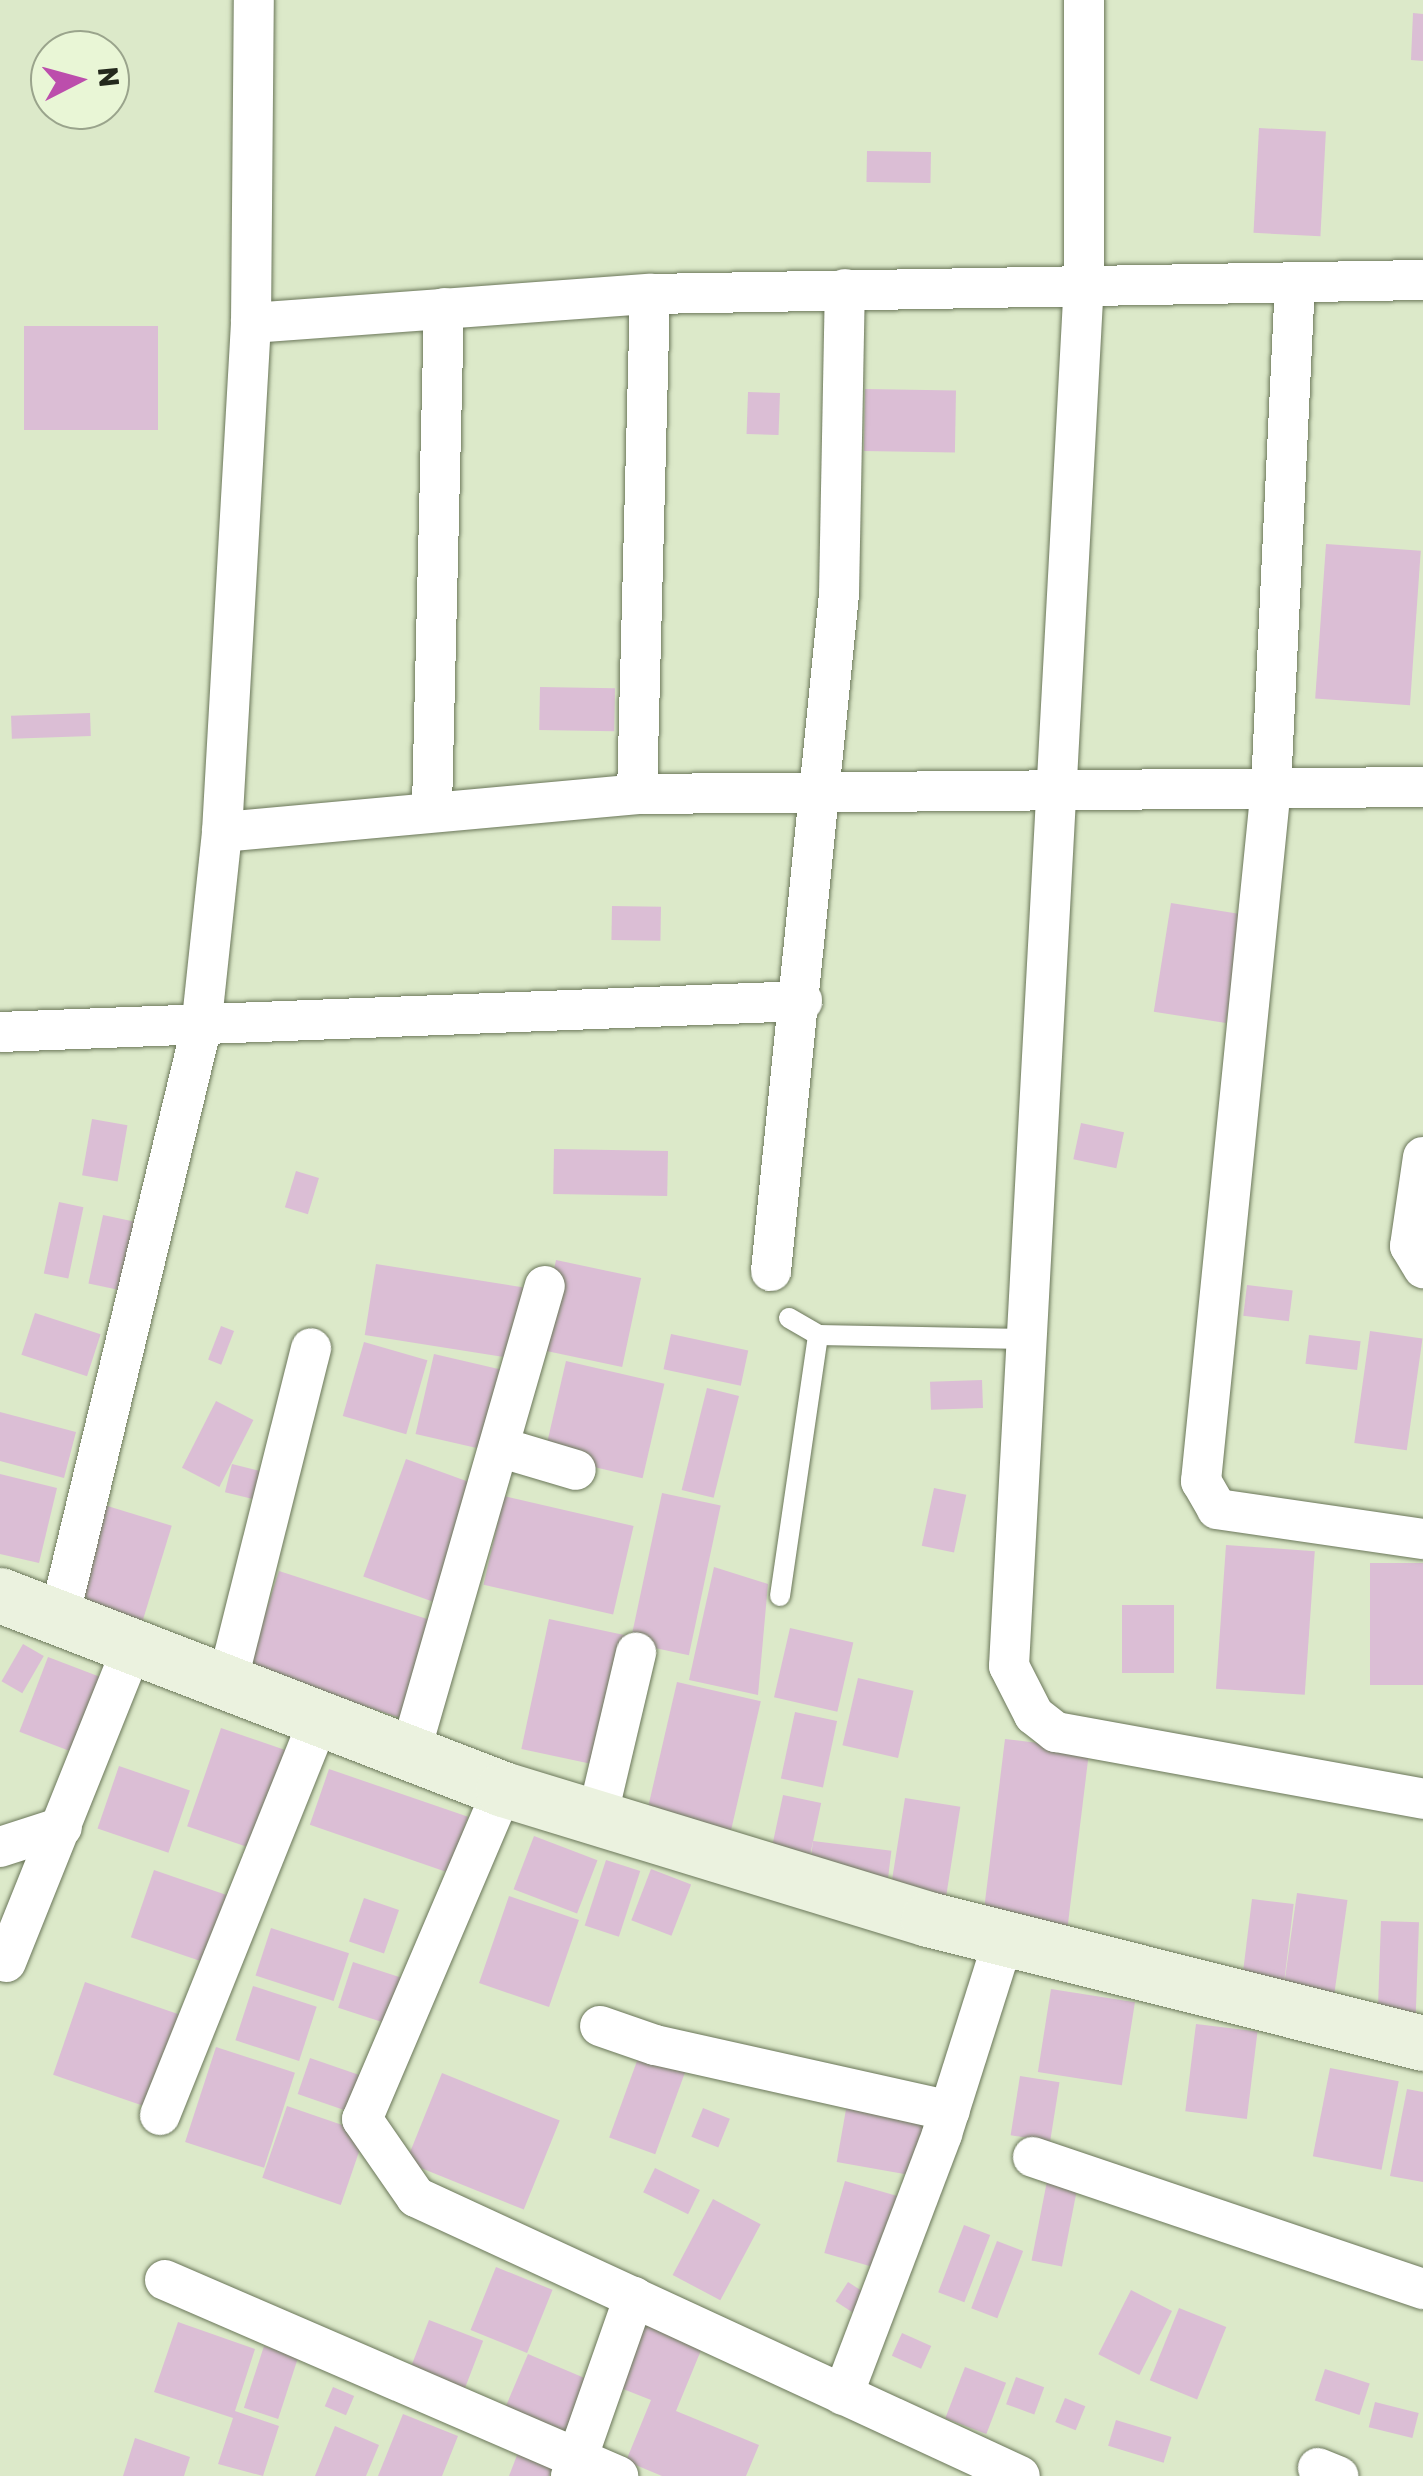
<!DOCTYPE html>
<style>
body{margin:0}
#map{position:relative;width:1423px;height:2476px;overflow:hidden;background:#dce9c9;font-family:Rubik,sans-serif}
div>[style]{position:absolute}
.building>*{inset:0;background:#dbbed5;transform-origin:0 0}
.roads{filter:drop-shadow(0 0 2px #6b775a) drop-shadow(0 0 2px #6b775a)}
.lane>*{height:20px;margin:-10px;padding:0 10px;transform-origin:10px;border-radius:10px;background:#fff}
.street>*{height:40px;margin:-20px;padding:0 20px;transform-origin:20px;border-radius:20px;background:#fff}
.secondary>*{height:55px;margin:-27.5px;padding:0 27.5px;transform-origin:27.5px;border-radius:27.5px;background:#ebf2df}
span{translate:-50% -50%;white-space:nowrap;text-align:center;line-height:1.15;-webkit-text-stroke:9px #e9f6d6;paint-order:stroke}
.north{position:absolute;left:30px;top:30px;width:100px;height:100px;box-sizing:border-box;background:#e9f6d6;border:2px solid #9aa48c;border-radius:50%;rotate:84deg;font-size:28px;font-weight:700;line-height:40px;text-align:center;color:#23281c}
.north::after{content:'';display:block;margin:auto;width:35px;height:45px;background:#bc4eac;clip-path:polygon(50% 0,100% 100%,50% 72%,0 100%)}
</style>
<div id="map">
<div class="building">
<i style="clip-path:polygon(1413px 13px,1423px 14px,1423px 61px,1411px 60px)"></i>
<i style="left:1259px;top:128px;width:67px;height:105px;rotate:3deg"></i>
<i style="left:867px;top:151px;width:64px;height:31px;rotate:1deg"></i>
<i style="left:24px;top:326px;width:134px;height:104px"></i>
<i style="left:865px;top:389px;width:91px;height:62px;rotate:1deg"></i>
<i style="left:748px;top:392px;width:32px;height:42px;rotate:2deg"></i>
<i style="left:1326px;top:544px;width:95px;height:155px;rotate:4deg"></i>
<i style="left:540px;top:687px;width:75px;height:43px;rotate:1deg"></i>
<i style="left:90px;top:713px;width:23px;height:79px;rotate:88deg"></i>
<i style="left:1171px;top:903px;width:73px;height:110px;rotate:9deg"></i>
<i style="left:612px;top:906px;width:49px;height:34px;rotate:1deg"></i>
<i style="left:92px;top:1119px;width:36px;height:57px;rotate:10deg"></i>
<i style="left:1081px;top:1123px;width:44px;height:37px;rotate:12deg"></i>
<i style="left:554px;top:1149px;width:114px;height:45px;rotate:1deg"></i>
<i style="left:296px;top:1171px;width:24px;height:38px;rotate:17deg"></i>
<i style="left:59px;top:1202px;width:25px;height:73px;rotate:12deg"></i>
<i style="left:103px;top:1215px;width:34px;height:70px;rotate:12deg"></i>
<i style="left:556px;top:1260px;width:87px;height:91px;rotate:12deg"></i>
<i style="left:376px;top:1264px;width:158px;height:72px;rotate:9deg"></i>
<i style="left:1247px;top:1285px;width:46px;height:31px;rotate:7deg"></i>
<i style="left:35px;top:1313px;width:69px;height:44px;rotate:18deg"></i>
<i style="left:221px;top:1326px;width:14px;height:36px;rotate:21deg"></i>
<i style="left:1370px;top:1331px;width:53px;height:113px;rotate:8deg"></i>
<i style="left:671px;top:1334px;width:79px;height:36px;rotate:12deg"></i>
<i style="left:1309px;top:1335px;width:52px;height:29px;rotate:7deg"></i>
<i style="left:364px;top:1342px;width:66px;height:77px;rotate:16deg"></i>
<i style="left:434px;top:1354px;width:74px;height:82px;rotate:13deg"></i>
<i style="left:566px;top:1361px;width:101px;height:97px;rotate:13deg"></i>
<i style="left:982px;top:1380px;width:28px;height:52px;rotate:88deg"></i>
<i style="left:707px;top:1388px;width:33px;height:105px;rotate:14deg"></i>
<i style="left:216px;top:1401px;width:42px;height:75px;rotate:27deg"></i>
<i style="clip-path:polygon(0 1412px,76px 1432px,64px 1478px,0 1461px)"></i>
<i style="left:406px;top:1459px;width:75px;height:125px;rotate:20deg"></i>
<i style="left:232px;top:1464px;width:36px;height:29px;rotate:14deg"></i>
<i style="clip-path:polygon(0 1474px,57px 1488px,39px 1563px,0 1554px)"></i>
<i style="left:934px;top:1488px;width:33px;height:59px;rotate:12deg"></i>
<i style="left:662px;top:1493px;width:60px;height:153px;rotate:12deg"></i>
<i style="left:504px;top:1496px;width:133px;height:91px;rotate:13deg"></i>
<i style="left:101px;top:1504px;width:74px;height:110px;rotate:17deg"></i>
<i style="left:1226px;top:1545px;width:89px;height:144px;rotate:4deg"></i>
<i style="left:1423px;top:1563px;width:122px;height:53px;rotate:90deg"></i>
<i style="clip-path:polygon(714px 1567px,768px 1584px,758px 1695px,689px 1680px)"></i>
<i style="left:279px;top:1571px;width:163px;height:102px;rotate:18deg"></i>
<i style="left:1122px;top:1605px;width:52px;height:68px"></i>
<i style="left:549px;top:1619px;width:78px;height:133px;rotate:12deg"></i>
<i style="left:790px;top:1628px;width:65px;height:71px;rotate:13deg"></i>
<i style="left:23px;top:1644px;width:24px;height:43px;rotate:30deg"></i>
<i style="left:48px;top:1657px;width:61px;height:80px;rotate:21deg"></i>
<i style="left:858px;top:1678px;width:57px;height:69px;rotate:13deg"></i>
<i style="left:677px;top:1682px;width:86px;height:132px;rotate:13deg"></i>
<i style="left:795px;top:1712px;width:43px;height:68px;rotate:12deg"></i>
<i style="left:221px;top:1728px;width:74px;height:104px;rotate:19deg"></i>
<i style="left:1005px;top:1739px;width:85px;height:189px;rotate:7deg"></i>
<i style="left:119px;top:1766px;width:75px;height:66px;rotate:19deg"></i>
<i style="left:329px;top:1769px;width:147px;height:59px;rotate:19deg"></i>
<i style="left:783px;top:1795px;width:39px;height:74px;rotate:12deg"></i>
<i style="left:905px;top:1798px;width:56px;height:103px;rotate:9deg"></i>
<i style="left:534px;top:1836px;width:68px;height:57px;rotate:21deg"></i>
<i style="left:813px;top:1841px;width:79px;height:37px;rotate:7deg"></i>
<i style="left:606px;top:1860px;width:36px;height:69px;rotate:18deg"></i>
<i style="left:651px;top:1869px;width:43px;height:55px;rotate:21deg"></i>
<i style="left:154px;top:1870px;width:92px;height:71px;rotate:19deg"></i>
<i style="left:1297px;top:1893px;width:51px;height:114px;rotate:8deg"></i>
<i style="left:509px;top:1896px;width:74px;height:92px;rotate:19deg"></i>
<i style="left:364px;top:1898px;width:37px;height:46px;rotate:19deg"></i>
<i style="left:1252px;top:1899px;width:42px;height:86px;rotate:7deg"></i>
<i style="left:1381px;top:1921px;width:38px;height:107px;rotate:2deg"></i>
<i style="left:271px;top:1928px;width:82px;height:50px;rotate:18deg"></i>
<i style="left:353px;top:1962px;width:64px;height:48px;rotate:18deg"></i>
<i style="left:85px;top:1982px;width:99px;height:98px;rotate:19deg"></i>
<i style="left:253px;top:1986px;width:67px;height:57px;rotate:18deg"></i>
<i style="left:1051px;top:1989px;width:85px;height:84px;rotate:9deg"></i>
<i style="left:1196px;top:2024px;width:62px;height:88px;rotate:7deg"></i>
<i style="left:216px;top:2047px;width:83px;height:100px;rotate:18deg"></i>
<i style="left:641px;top:2050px;width:49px;height:93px;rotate:20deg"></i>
<i style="left:310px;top:2058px;width:69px;height:38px;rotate:19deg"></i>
<i style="left:1330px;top:2068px;width:70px;height:90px;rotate:11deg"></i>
<i style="left:442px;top:2073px;width:127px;height:96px;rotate:22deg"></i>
<i style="left:1020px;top:2076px;width:40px;height:60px;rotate:9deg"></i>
<i style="clip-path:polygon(1407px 2089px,1423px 2092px,1423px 2182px,1390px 2176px)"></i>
<i style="left:848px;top:2098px;width:80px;height:65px;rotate:10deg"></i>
<i style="left:287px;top:2106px;width:83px;height:76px;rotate:19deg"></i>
<i style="left:703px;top:2108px;width:29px;height:31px;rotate:22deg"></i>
<i style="left:655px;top:2168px;width:50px;height:27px;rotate:26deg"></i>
<i style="left:845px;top:2181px;width:58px;height:75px;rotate:16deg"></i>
<i style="left:1047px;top:2181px;width:31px;height:81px;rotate:11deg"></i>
<i style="left:713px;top:2199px;width:54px;height:86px;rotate:28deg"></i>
<i style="left:964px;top:2225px;width:28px;height:72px;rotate:21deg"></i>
<i style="left:997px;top:2241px;width:28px;height:72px;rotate:21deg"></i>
<i style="left:496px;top:2267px;width:61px;height:68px;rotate:22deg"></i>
<i style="left:848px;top:2282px;width:30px;height:23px;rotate:33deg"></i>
<i style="left:1131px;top:2290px;width:46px;height:72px;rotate:27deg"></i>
<i style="left:1179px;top:2308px;width:51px;height:78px;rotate:22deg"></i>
<i style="left:429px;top:2320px;width:58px;height:59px;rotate:21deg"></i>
<i style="clip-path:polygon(645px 2320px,704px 2343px,676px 2411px,759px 2445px,746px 2476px,662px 2476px,626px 2461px,651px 2400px,618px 2387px)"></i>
<i style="clip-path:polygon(178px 2322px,255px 2349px,235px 2411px,279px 2426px,263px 2476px,218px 2464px,233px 2418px,154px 2392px)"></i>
<i style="left:902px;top:2333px;width:32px;height:25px;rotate:24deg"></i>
<i style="left:264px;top:2346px;width:36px;height:65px;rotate:18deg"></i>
<i style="left:528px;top:2354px;width:71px;height:66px;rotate:23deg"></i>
<i style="left:965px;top:2367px;width:44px;height:55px;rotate:21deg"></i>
<i style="left:1325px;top:2369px;width:47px;height:33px;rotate:18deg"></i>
<i style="left:1016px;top:2377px;width:30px;height:29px;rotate:20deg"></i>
<i style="left:333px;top:2387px;width:23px;height:21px;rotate:23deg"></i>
<i style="left:1065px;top:2398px;width:22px;height:26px;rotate:22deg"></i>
<i style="left:1375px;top:2402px;width:45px;height:26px;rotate:14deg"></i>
<i style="clip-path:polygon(403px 2414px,458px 2436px,442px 2476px,378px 2476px)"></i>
<i style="left:1116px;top:2420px;width:58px;height:27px;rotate:17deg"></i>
<i style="clip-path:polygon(335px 2426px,379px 2445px,366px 2476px,315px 2476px)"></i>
<i style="clip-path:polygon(135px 2438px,190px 2457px,184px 2476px,123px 2476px)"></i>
<i style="clip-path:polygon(519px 2450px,554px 2464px,549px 2476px,509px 2476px)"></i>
</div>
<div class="roads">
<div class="lane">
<i style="left:789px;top:1318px;width:34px;rotate:30deg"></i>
<i style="left:818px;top:1335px;width:207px;rotate:1.1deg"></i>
<i style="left:780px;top:1596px;width:264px;rotate:-81.7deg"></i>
</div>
<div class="street">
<i style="left:1084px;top:0;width:281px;rotate:90deg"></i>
<i style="left:1084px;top:281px;width:1387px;rotate:93.1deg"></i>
<i style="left:1009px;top:1666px;width:55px;rotate:63deg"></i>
<i style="left:1034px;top:1715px;width:28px;rotate:38deg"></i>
<i style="left:1056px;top:1732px;width:373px;rotate:10.3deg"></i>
<i style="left:1295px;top:282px;width:506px;rotate:92.72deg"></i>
<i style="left:1271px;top:787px;width:698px;rotate:95.76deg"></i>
<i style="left:1201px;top:1481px;width:32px;rotate:60deg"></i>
<i style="left:1217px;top:1509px;width:208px;rotate:8.3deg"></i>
<i style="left:251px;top:323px;width:400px;rotate:-4.2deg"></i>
<i style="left:650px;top:294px;width:773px;rotate:-1.04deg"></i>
<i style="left:637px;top:794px;width:500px;rotate:-88.51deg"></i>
<i style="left:432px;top:808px;width:500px;rotate:-88.63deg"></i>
<i style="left:222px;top:832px;width:417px;rotate:-5.2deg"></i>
<i style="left:637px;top:794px;width:786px;rotate:-0.51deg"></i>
<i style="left:0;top:1032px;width:803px;rotate:-2.21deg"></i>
<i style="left:1423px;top:1157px;width:90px;rotate:98.3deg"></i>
<i style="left:1410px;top:1246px;width:26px;rotate:59deg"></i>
<i style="left:771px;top:1271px;width:680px;rotate:-84.26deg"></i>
<i style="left:839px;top:594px;width:305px;rotate:-88.9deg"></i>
<i style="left:499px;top:1447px;width:80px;rotate:16.6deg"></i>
<i style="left:59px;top:1618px;width:606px;rotate:-76.45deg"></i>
<i style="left:201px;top:1029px;width:198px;rotate:-83.9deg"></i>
<i style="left:222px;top:832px;width:510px;rotate:-86.74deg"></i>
<i style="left:251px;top:323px;width:323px;rotate:-89.5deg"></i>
<i style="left:227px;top:1683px;width:345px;rotate:-75.9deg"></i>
<i style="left:410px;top:1753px;width:486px;rotate:-73.9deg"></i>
<i style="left:503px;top:1789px;width:359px;rotate:113.1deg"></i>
<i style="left:362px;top:2119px;width:95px;rotate:55.3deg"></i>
<i style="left:416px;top:2197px;width:665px;rotate:24.79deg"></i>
<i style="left:597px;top:1818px;width:170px;rotate:-76.7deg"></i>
<i style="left:0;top:1847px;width:65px;rotate:-17.9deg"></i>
<i style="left:6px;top:1962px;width:341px;rotate:-68.1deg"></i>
<i style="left:600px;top:2026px;width:58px;rotate:19.1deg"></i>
<i style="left:655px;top:2045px;width:302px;rotate:12.6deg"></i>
<i style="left:160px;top:2115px;width:427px;rotate:-68.1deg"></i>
<i style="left:1033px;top:2157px;width:412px;rotate:18.7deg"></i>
<i style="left:165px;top:2280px;width:494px;rotate:23.4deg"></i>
<i style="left:843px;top:2395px;width:279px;rotate:-69.2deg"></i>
<i style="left:942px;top:2134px;width:205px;rotate:-72.4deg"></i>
<i style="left:1318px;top:2468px;width:22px;rotate:22deg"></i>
<i style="left:571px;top:2476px;width:190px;rotate:-70.6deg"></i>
</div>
<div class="secondary">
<i style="left:0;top:1595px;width:539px;rotate:21.09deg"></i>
<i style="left:503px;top:1789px;width:444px;rotate:17deg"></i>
<i style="left:928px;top:1919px;width:510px;rotate:14.06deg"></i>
</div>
</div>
<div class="north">N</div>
</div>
